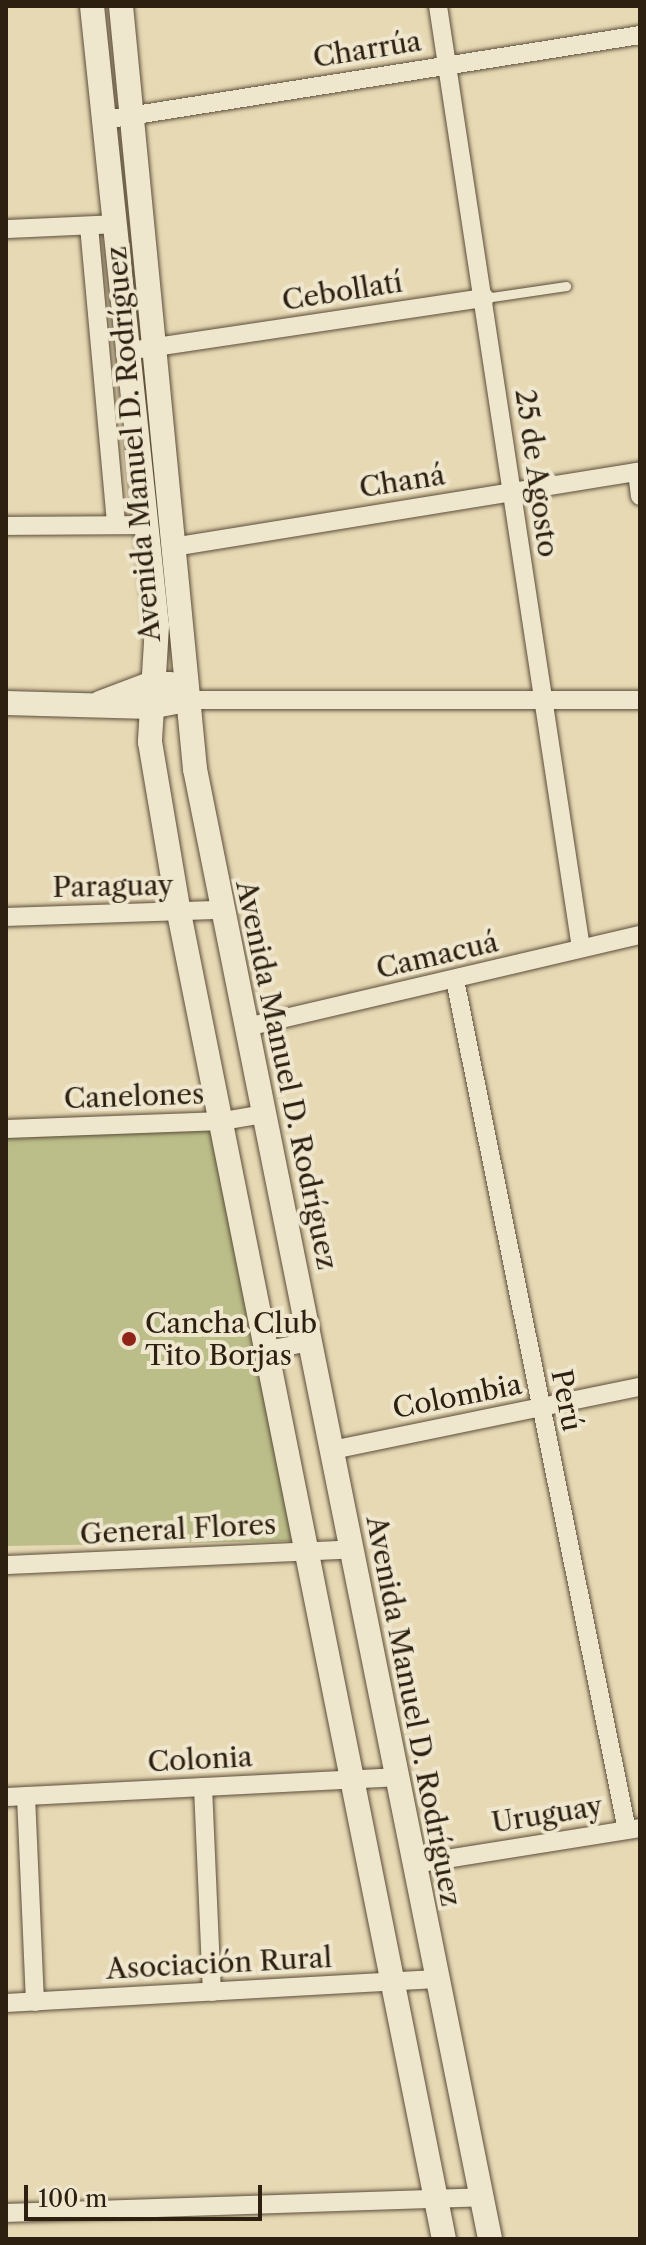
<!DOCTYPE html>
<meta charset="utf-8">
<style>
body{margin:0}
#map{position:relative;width:646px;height:2245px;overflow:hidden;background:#e7d9b4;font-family:"Libre Caslon Text",serif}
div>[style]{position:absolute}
.green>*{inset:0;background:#bbbe89}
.roads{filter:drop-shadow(0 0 2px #5c4e3a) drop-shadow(0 0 2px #5c4e3a)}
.lane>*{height:9px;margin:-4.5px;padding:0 4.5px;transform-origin:4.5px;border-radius:4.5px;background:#efe6ce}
.street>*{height:18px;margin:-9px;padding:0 9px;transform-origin:9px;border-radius:9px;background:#efe6ce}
.secondary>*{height:24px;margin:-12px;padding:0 12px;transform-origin:12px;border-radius:12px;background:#efe6ce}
.dots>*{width:22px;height:22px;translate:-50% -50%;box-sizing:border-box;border:4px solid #efe6ce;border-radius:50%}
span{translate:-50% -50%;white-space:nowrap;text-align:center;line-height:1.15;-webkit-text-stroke:8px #efe6ce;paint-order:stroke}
.street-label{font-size:28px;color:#2d2011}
.poi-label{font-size:28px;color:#2d2011}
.left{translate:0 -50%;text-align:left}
.frame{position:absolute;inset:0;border:8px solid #2d2011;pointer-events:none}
.scale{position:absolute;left:24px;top:2185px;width:238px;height:36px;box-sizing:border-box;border:4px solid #2d2011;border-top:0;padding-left:10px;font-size:24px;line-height:28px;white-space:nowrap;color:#2d2011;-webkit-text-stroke:6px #efe6ce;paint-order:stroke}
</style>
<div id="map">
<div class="green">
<i style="clip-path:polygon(210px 1130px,293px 1541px,6px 1546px,6px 1138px)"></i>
</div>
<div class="roads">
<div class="lane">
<i style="left:485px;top:298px;width:82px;rotate:-8.4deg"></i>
</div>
<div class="street">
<i style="left:438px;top:6px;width:953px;rotate:81.37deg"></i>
<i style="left:104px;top:120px;width:543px;rotate:-9.01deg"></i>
<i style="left:89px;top:226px;width:300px;rotate:84.8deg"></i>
<i style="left:6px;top:229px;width:109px;rotate:-2.6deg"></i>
<i style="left:142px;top:349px;width:347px;rotate:-8.5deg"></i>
<i style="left:637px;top:472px;width:24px;rotate:83deg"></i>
<i style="left:6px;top:526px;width:139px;rotate:-0.4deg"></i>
<i style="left:173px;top:547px;width:473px;rotate:-9.2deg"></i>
<i style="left:187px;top:700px;width:453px"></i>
<i style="left:6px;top:917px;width:215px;rotate:-1.9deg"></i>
<i style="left:455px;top:980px;width:867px;rotate:78.56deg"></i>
<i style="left:247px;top:1027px;width:404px;rotate:-13.2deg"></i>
<i style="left:6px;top:1129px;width:217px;rotate:-2.1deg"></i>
<i style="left:223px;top:1121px;width:42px;rotate:-9.7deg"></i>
<i style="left:268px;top:1350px;width:43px;rotate:-10.8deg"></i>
<i style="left:332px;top:1450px;width:314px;rotate:-11.6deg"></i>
<i style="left:6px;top:1565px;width:346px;rotate:-2.6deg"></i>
<i style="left:203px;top:1787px;width:205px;rotate:87.5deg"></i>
<i style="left:26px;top:1796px;width:206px;rotate:87.5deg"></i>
<i style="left:6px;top:1797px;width:391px;rotate:-2.9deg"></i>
<i style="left:415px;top:1864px;width:228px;rotate:-9.1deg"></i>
<i style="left:6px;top:2003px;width:431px;rotate:-3.2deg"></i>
<i style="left:6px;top:2213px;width:475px;rotate:-1.9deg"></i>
</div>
<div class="secondary">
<i style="left:92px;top:6px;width:623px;rotate:84.02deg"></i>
<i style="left:157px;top:626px;width:116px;rotate:93.5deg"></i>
<i style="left:150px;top:742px;width:173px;rotate:80.4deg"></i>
<i style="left:179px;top:913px;width:1352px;rotate:78.7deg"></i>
<i style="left:121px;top:6px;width:767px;rotate:84.46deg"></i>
<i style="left:195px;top:769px;width:1499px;rotate:78.65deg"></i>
<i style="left:6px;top:703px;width:144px;rotate:1.6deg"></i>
<i style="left:150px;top:707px;width:38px;rotate:-11deg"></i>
<i style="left:187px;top:700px;width:23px;rotate:-137deg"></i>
<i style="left:170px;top:684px;width:20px;rotate:180deg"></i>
<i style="left:150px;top:684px;width:53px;rotate:159.2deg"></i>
</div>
</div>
<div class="dots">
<i style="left:129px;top:1339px;background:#8f2418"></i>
</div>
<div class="street-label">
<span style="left:367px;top:49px;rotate:-9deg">Charrúa</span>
<span style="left:342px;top:291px;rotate:-9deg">Cebollatí</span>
<span style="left:133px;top:444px;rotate:-95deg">Avenida Manuel D. Rodríguez</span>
<span style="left:537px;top:473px;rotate:82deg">25 de Agosto</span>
<span style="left:402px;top:481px;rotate:-9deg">Chaná</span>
<span style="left:113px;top:886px;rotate:-1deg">Paraguay</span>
<span style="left:437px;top:955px;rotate:-13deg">Camacuá</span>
<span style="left:287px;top:1075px;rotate:78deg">Avenida Manuel D. Rodríguez</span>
<span style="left:134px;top:1096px;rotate:-2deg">Canelones</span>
<span style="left:457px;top:1396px;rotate:-11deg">Colombia</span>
<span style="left:567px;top:1400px;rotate:79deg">Perú</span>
<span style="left:178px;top:1529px;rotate:-3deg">General Flores</span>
<span style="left:414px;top:1711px;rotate:79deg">Avenida Manuel D. Rodríguez</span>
<span style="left:200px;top:1759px;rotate:-3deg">Colonia</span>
<span style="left:547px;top:1814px;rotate:-9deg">Uruguay</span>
<span style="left:219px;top:1963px;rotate:-3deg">Asociación Rural</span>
</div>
<div class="poi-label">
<span class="left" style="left:145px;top:1339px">Cancha Club<br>Tito Borjas</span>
</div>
<div class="frame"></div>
<div class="scale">100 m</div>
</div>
